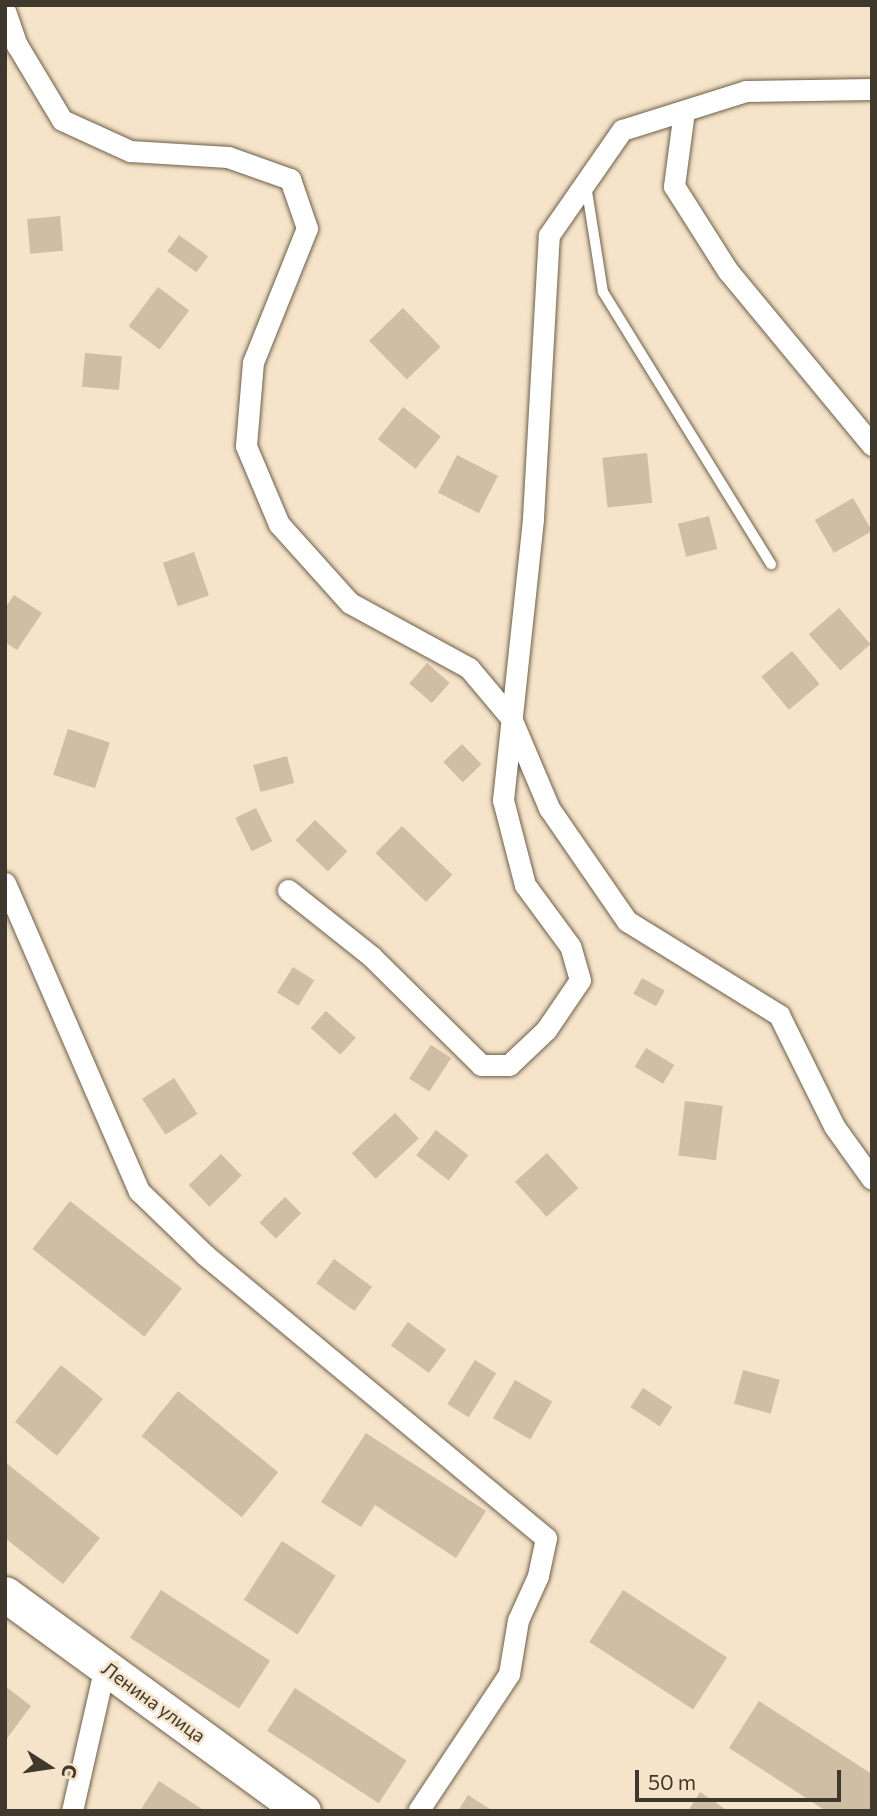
<!DOCTYPE html>
<meta charset="utf-8">
<style>
body{margin:0}
#map{position:relative;width:877px;height:1816px;overflow:hidden;background:#f5e4c9;font-family:Commissioner,sans-serif}
div>[style]{position:absolute}
.building>*{inset:0;background:#cfbea4;transform-origin:0 0}
.roads{filter:drop-shadow(0 0 2px #6e5f48) drop-shadow(0 0 2px #6e5f48)}
.service>*{height:10px;margin:-5px;padding:0 5px;transform-origin:5px;border-radius:5px;background:#fff}
.minor>*{height:21px;margin:-10.5px;padding:0 10.5px;transform-origin:10.5px;border-radius:10.5px;background:#fff}
.primary>*{height:35px;margin:-17.5px;padding:0 17.5px;transform-origin:17.5px;border-radius:17.5px;background:#fff}
span{translate:-50% -50%;white-space:nowrap;text-align:center;line-height:1.15;-webkit-text-stroke:5px #f5e4c9;paint-order:stroke}
.street-label{font-size:19px;color:#3f382d}
.frame{position:absolute;inset:0;border:7px solid #3f382d;pointer-events:none}
.north{position:absolute;left:14px;top:1732px;width:70px;height:70px;-webkit-text-stroke:5px #f5e4c9;paint-order:stroke;rotate:102deg;font-size:19px;font-weight:700;line-height:28px;text-align:center;color:#3f382d}
.north::after{content:'';display:block;margin:auto;width:24px;height:32px;background:#3f382d;clip-path:polygon(50% 0,100% 100%,50% 72%,0 100%)}
.scale{position:absolute;left:635px;top:1770px;width:206px;height:32px;box-sizing:border-box;border:4px solid #3f382d;border-top:0;padding-left:9px;font-size:21px;line-height:24px;white-space:nowrap;color:#3f382d;-webkit-text-stroke:5px #f5e4c9;paint-order:stroke}
</style>
<div id="map">
<div class="building">
<i style="left:60px;top:216px;width:35px;height:33px;rotate:85deg"></i>
<i style="left:179px;top:235px;width:36px;height:20px;rotate:36deg"></i>
<i style="left:158px;top:287px;width:39px;height:49px;rotate:37deg"></i>
<i style="left:403px;top:308px;width:54px;height:47px;rotate:46deg"></i>
<i style="left:85px;top:353px;width:37px;height:34px;rotate:5deg"></i>
<i style="left:403px;top:407px;width:48px;height:41px;rotate:38deg"></i>
<i style="left:647px;top:453px;width:50px;height:45px;rotate:84deg"></i>
<i style="left:457px;top:455px;width:46px;height:42px;rotate:27deg"></i>
<i style="left:853px;top:498px;width:38px;height:44px;rotate:60deg"></i>
<i style="left:709px;top:516px;width:34px;height:32px;rotate:76deg"></i>
<i style="left:194px;top:552px;width:46px;height:33px;rotate:71deg"></i>
<i style="clip-path:polygon(14px 595px,42px 613px,17px 650px,5px 642px,5px 608px)"></i>
<i style="left:839px;top:608px;width:48px;height:40px;rotate:49deg"></i>
<i style="left:792px;top:651px;width:43px;height:40px;rotate:50deg"></i>
<i style="left:427px;top:663px;width:30px;height:27px;rotate:41deg"></i>
<i style="left:68px;top:729px;width:44px;height:48px;rotate:18deg"></i>
<i style="left:462px;top:744px;width:28px;height:26px;rotate:46deg"></i>
<i style="left:287px;top:756px;width:28px;height:35px;rotate:75deg"></i>
<i style="left:256px;top:808px;width:37px;height:23px;rotate:64deg"></i>
<i style="left:315px;top:820px;width:45px;height:28px;rotate:44deg"></i>
<i style="left:402px;top:826px;width:70px;height:38px;rotate:44deg"></i>
<i style="left:293px;top:967px;width:25px;height:30px;rotate:32deg"></i>
<i style="left:642px;top:978px;width:26px;height:18px;rotate:29deg"></i>
<i style="left:326px;top:1011px;width:40px;height:23px;rotate:42deg"></i>
<i style="left:431px;top:1045px;width:24px;height:40px;rotate:33deg"></i>
<i style="left:646px;top:1048px;width:33px;height:22px;rotate:31deg"></i>
<i style="left:174px;top:1078px;width:43px;height:38px;rotate:57deg"></i>
<i style="left:685px;top:1101px;width:38px;height:55px;rotate:7deg"></i>
<i style="left:395px;top:1113px;width:35px;height:59px;rotate:47deg"></i>
<i style="left:436px;top:1130px;width:41px;height:32px;rotate:38deg"></i>
<i style="left:547px;top:1153px;width:47px;height:43px;rotate:48deg"></i>
<i style="left:221px;top:1154px;width:30px;height:45px;rotate:46deg"></i>
<i style="left:285px;top:1197px;width:23px;height:36px;rotate:45deg"></i>
<i style="left:70px;top:1201px;width:142px;height:61px;rotate:38deg"></i>
<i style="left:334px;top:1259px;width:47px;height:30px;rotate:36deg"></i>
<i style="left:408px;top:1322px;width:47px;height:29px;rotate:36deg"></i>
<i style="left:475px;top:1360px;width:25px;height:52px;rotate:32deg"></i>
<i style="left:61px;top:1365px;width:54px;height:73px;rotate:39deg"></i>
<i style="left:743px;top:1370px;width:38px;height:35px;rotate:15deg"></i>
<i style="left:515px;top:1380px;width:43px;height:44px;rotate:30deg"></i>
<i style="left:643px;top:1388px;width:35px;height:23px;rotate:33deg"></i>
<i style="left:178px;top:1391px;width:129px;height:58px;rotate:39deg"></i>
<i style="clip-path:polygon(366px 1433px,486px 1511px,456px 1558px,375px 1505px,361px 1527px,321px 1502px)"></i>
<i style="clip-path:polygon(5px 1462px,100px 1538px,63px 1584px,5px 1538px)"></i>
<i style="left:282px;top:1541px;width:64px;height:70px;rotate:33deg"></i>
<i style="left:161px;top:1590px;width:130px;height:57px;rotate:33deg"></i>
<i style="left:623px;top:1590px;width:124px;height:62px;rotate:33deg"></i>
<i style="clip-path:polygon(5px 1686px,31px 1706px,5px 1741px)"></i>
<i style="left:295px;top:1688px;width:133px;height:51px;rotate:33deg"></i>
<i style="clip-path:polygon(759px 1701px,872px 1774px,872px 1811px,826px 1811px,729px 1748px)"></i>
<i style="clip-path:polygon(159px 1781px,205px 1811px,140px 1811px)"></i>
<i style="clip-path:polygon(700px 1792px,728px 1811px,688px 1811px)"></i>
<i style="clip-path:polygon(468px 1795px,493px 1811px,458px 1811px)"></i>
</div>
<div class="roads">
<div class="service">
<i style="left:586px;top:185px;width:108px;rotate:81deg"></i>
<i style="left:603px;top:292px;width:320px;rotate:58.3deg"></i>
</div>
<div class="minor">
<i style="left:5px;top:11px;width:36px;rotate:71deg"></i>
<i style="left:17px;top:45px;width:87px;rotate:59deg"></i>
<i style="left:62px;top:120px;width:75px;rotate:24.5deg"></i>
<i style="left:130px;top:151px;width:98px;rotate:3.5deg"></i>
<i style="left:228px;top:157px;width:66px;rotate:19.5deg"></i>
<i style="left:290px;top:179px;width:52px;rotate:70.9deg"></i>
<i style="left:307px;top:228px;width:144px;rotate:111.9deg"></i>
<i style="left:253px;top:362px;width:84px;rotate:94.8deg"></i>
<i style="left:246px;top:446px;width:85px;rotate:67.1deg"></i>
<i style="left:279px;top:524px;width:106px;rotate:48.1deg"></i>
<i style="left:350px;top:603px;width:136px;rotate:28.6deg"></i>
<i style="left:469px;top:668px;width:65px;rotate:50deg"></i>
<i style="left:511px;top:718px;width:98px;rotate:67.1deg"></i>
<i style="left:549px;top:808px;width:137px;rotate:55.4deg"></i>
<i style="left:627px;top:921px;width:179px;rotate:31.7deg"></i>
<i style="left:779px;top:1015px;width:124px;rotate:63.6deg"></i>
<i style="left:834px;top:1126px;width:65px;rotate:54.4deg"></i>
<i style="left:684px;top:111px;width:76px;rotate:97.6deg"></i>
<i style="left:674px;top:186px;width:101px;rotate:57.6deg"></i>
<i style="left:728px;top:271px;width:226px;rotate:50.4deg"></i>
<i style="left:5px;top:883px;width:336px;rotate:66.5deg"></i>
<i style="left:139px;top:1191px;width:92px;rotate:44.1deg"></i>
<i style="left:205px;top:1255px;width:443px;rotate:39.7deg"></i>
<i style="left:546px;top:1538px;width:39px;rotate:102deg"></i>
<i style="left:538px;top:1576px;width:48px;rotate:114.4deg"></i>
<i style="left:518px;top:1620px;width:55px;rotate:99.5deg"></i>
<i style="left:509px;top:1674px;width:164px;rotate:123.6deg"></i>
<i style="left:288px;top:890px;width:106px;rotate:38.5deg"></i>
<i style="left:371px;top:956px;width:155px;rotate:44.7deg"></i>
<i style="left:481px;top:1065px;width:28px"></i>
<i style="left:509px;top:1065px;width:51px;rotate:-43.4deg"></i>
<i style="left:546px;top:1030px;width:60px;rotate:-55.8deg"></i>
<i style="left:580px;top:980px;width:35px;rotate:-106deg"></i>
<i style="left:570px;top:946px;width:76px;rotate:-126.4deg"></i>
<i style="left:525px;top:885px;width:88px;rotate:-104.5deg"></i>
<i style="left:503px;top:800px;width:284px;rotate:-83.9deg"></i>
<i style="left:533px;top:518px;width:283px;rotate:-86.8deg"></i>
<i style="left:549px;top:235px;width:128px;rotate:-55.2deg"></i>
<i style="left:622px;top:130px;width:130px;rotate:-17.5deg"></i>
<i style="left:746px;top:91px;width:126px;rotate:-0.9deg"></i>
<i style="left:72px;top:1811px;width:149px;rotate:-77.2deg"></i>
</div>
<div class="primary">
<i style="left:5px;top:1594px;width:369px;rotate:36.1deg"></i>
</div>
</div>
<div class="street-label">
<span style="left:154px;top:1702px;rotate:36deg">Ленина улица</span>
</div>
<div class="frame"></div>
<div class="north">С</div>
<div class="scale">50 m</div>
</div>
